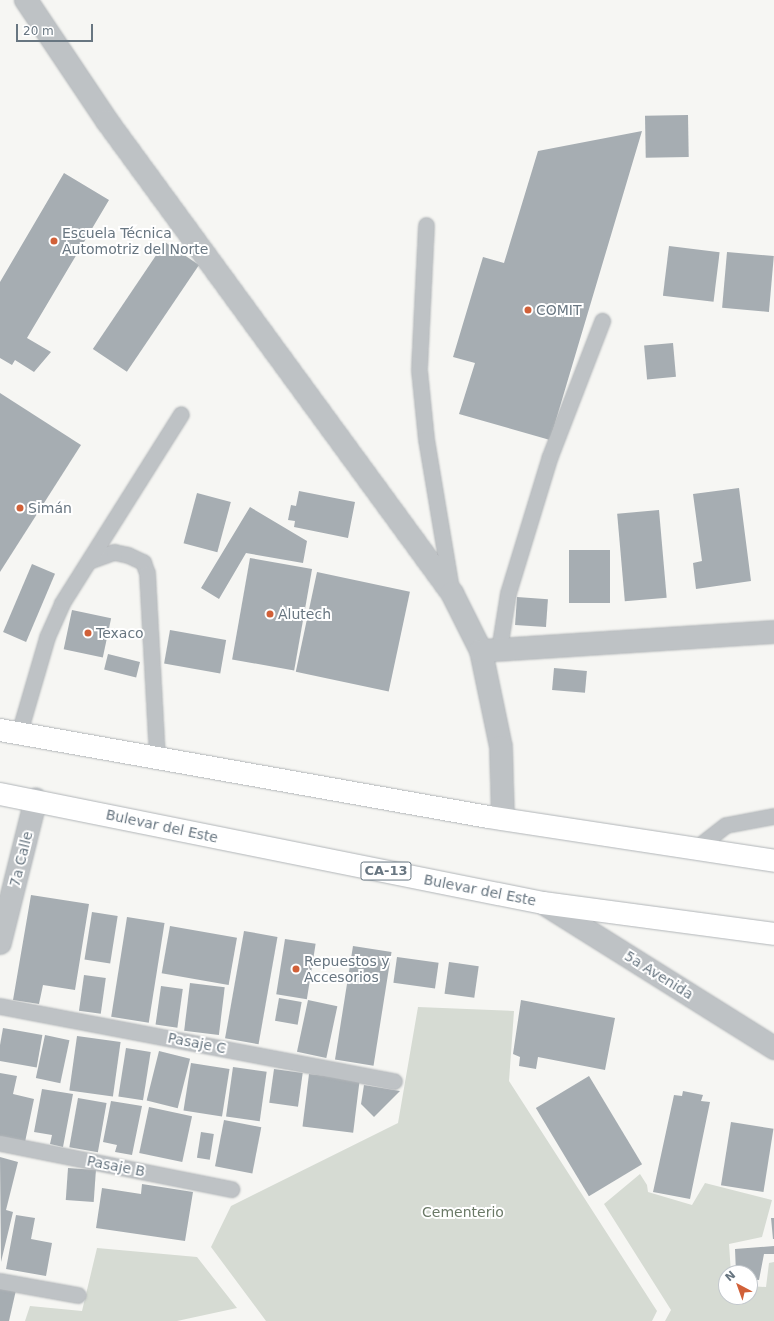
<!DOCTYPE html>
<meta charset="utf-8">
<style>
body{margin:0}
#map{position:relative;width:774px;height:1321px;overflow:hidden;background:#f6f6f3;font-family:"DejaVu Sans",sans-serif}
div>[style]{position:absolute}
.green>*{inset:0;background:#d6dbd3}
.building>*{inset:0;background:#a6adb2;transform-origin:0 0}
.roads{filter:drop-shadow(0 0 1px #b1b5b8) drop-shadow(0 0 1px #b1b5b8)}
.lane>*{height:15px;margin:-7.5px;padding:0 7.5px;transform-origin:7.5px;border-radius:7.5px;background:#bec2c5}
.street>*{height:22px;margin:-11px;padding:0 11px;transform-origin:11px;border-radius:11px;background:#bec2c5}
.highway>*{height:22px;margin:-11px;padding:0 11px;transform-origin:11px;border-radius:11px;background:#fff}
.dots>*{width:11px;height:11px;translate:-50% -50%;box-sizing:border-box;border:2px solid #fff;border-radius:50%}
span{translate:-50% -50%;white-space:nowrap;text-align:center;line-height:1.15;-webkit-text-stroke:4px #fff;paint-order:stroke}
.shield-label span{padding:1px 3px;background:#fff;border:1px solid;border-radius:3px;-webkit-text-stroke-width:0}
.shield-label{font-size:13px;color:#687681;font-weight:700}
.poi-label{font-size:14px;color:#687681}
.left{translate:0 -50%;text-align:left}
.street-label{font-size:14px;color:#687681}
.park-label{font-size:14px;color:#6a7966}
.north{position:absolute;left:718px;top:1265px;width:40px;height:40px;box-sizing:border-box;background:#fff;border:1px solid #c3c8cd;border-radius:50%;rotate:319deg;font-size:11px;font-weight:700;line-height:16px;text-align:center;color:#687681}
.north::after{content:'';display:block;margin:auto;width:14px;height:18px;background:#d16038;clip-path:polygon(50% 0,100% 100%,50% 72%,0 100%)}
.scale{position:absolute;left:16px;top:24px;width:77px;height:18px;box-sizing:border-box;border:2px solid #687681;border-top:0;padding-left:5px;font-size:12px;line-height:14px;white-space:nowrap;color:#687681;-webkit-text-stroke:3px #fff;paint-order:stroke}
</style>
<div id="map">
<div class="green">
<i style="clip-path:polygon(418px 1007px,514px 1011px,509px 1081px,657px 1311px,652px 1321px,266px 1321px,211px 1247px,231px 1206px,398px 1123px)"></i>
<i style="clip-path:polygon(640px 1174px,647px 1185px,648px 1192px,692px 1205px,705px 1183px,772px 1200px,762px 1237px,729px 1244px,731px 1273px,726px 1273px,726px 1297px,750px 1297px,750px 1286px,766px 1287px,769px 1263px,774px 1262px,774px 1321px,665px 1321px,671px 1310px,604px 1204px)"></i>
<i style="clip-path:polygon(97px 1248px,197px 1257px,237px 1308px,177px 1321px,25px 1321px,30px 1306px,82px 1311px)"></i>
</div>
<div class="building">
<i style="left:688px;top:115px;width:42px;height:43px;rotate:89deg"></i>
<i style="clip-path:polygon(642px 131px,550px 440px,459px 414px,475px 363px,453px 357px,483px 257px,504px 263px,538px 151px)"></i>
<i style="clip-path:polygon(64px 173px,109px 200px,27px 338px,51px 352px,34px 372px,15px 360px,12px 365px,0 358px,0 282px)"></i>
<i style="left:165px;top:242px;width:41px;height:129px;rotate:34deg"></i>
<i style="left:669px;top:246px;width:51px;height:50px;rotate:7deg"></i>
<i style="left:727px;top:252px;width:47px;height:56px;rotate:5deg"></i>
<i style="left:673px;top:343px;width:34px;height:29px;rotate:85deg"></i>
<i style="clip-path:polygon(0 393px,81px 445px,0 572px)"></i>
<i style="clip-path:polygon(739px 488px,751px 581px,696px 589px,693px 563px,702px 561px,693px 494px)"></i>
<i style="clip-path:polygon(299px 491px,355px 502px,348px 538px,294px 527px,295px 521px,288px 520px,291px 505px,296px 506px)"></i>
<i style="left:197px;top:493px;width:35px;height:52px;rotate:15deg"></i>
<i style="clip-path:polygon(250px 507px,307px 541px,303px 563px,246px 553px,219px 599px,201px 588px)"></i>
<i style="left:659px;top:510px;width:88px;height:42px;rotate:85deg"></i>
<i style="left:569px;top:550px;width:41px;height:53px"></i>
<i style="left:250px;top:558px;width:63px;height:103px;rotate:10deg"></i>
<i style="left:32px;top:564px;width:25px;height:74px;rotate:23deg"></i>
<i style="left:317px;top:572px;width:95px;height:102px;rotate:12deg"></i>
<i style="left:517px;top:597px;width:31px;height:28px;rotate:4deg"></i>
<i style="left:72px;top:610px;width:40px;height:40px;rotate:12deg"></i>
<i style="left:170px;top:630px;width:57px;height:34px;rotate:10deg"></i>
<i style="left:108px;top:654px;width:33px;height:16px;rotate:14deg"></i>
<i style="left:554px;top:668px;width:33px;height:22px;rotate:5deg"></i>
<i style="clip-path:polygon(31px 895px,89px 904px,75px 990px,43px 985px,39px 1004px,13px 1000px)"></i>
<i style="left:92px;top:912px;width:26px;height:48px;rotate:9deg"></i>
<i style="left:127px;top:917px;width:38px;height:101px;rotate:9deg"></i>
<i style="left:170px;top:926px;width:68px;height:48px;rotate:10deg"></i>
<i style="left:244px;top:931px;width:34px;height:109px;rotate:10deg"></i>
<i style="left:285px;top:939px;width:31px;height:56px;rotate:9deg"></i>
<i style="left:353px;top:946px;width:39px;height:115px;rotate:9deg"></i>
<i style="left:397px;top:957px;width:42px;height:26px;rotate:8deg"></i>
<i style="left:449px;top:962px;width:30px;height:32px;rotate:8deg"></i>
<i style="left:84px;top:975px;width:22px;height:36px;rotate:8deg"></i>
<i style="left:190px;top:983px;width:35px;height:48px;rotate:7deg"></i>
<i style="left:161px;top:986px;width:22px;height:39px;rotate:8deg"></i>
<i style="left:279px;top:998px;width:23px;height:23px;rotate:10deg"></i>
<i style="left:308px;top:1000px;width:30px;height:53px;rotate:12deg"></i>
<i style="clip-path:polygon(521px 1000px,615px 1018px,605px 1070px,538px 1057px,536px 1069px,519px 1066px,520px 1057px,513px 1054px)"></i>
<i style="left:3px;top:1028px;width:40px;height:33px;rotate:10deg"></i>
<i style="left:45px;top:1035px;width:25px;height:44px;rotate:12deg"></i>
<i style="left:77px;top:1036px;width:44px;height:55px;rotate:8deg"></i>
<i style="left:126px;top:1048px;width:25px;height:49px;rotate:9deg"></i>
<i style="left:159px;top:1051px;width:32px;height:51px;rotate:14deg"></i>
<i style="left:191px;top:1063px;width:39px;height:48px;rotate:9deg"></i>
<i style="left:233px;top:1067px;width:34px;height:50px;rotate:8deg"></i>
<i style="left:274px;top:1069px;width:29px;height:34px;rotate:8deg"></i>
<i style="clip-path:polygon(0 1073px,17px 1076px,13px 1094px,34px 1099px,25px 1142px,0 1137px)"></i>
<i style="left:309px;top:1074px;width:51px;height:53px;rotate:7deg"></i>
<i style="left:589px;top:1076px;width:103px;height:62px;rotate:59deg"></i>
<i style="clip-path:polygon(364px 1085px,400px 1091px,374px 1117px,361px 1104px)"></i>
<i style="clip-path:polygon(42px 1089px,73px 1094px,63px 1147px,50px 1144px,52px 1135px,34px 1132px)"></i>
<i style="clip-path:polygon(683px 1091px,703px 1095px,701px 1101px,710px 1102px,690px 1199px,653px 1192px,674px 1095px,682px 1096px)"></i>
<i style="left:78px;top:1098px;width:29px;height:50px;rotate:10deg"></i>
<i style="clip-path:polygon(111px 1101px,142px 1106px,132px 1155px,115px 1152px,117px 1145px,103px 1142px)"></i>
<i style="left:149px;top:1107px;width:44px;height:47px;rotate:12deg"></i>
<i style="left:224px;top:1120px;width:38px;height:47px;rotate:11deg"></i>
<i style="left:731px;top:1122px;width:43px;height:64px;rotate:9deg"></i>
<i style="left:201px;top:1132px;width:13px;height:26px;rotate:9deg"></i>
<i style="clip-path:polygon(0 1157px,18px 1162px,6px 1210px,13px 1212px,1px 1262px)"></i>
<i style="left:68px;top:1168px;width:28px;height:32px;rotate:4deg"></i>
<i style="clip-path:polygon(142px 1184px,193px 1192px,185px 1241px,96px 1228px,102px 1188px,141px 1194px)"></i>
<i style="clip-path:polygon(16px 1215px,35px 1218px,31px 1239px,52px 1243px,46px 1276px,6px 1269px)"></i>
<i style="clip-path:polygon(771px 1218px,774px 1218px,774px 1239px,773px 1239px)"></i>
<i style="clip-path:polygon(774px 1246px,774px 1254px,764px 1254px,759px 1280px,750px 1279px,750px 1273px,736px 1273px,735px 1249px)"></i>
<i style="clip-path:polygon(0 1287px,16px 1290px,9px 1321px,0 1321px)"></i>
</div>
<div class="roads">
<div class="lane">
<i style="left:426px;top:225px;width:145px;rotate:92.8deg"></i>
<i style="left:419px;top:370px;width:69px;rotate:84.2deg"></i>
<i style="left:426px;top:439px;width:151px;rotate:80.5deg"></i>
<i style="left:89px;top:561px;width:27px;rotate:-20deg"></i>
<i style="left:114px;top:552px;width:14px;rotate:12deg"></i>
<i style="left:128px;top:555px;width:17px;rotate:25deg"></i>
<i style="left:143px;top:562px;width:12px;rotate:70deg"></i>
<i style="left:147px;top:573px;width:185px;rotate:86.9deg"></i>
<i style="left:499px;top:649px;width:57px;rotate:-80.9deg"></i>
<i style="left:508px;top:593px;width:143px;rotate:-73deg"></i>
<i style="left:550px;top:456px;width:145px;rotate:-68.9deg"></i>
<i style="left:19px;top:733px;width:100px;rotate:-73.7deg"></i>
<i style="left:47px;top:637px;width:37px;rotate:-66deg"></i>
<i style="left:62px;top:603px;width:223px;rotate:-57.8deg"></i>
<i style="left:695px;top:849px;width:39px;rotate:-38deg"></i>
<i style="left:726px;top:825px;width:49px;rotate:-10.6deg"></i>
<i style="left:0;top:1006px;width:401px;rotate:10.8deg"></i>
<i style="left:0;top:1143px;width:236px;rotate:11.3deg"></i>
<i style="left:0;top:1281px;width:79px;rotate:10.2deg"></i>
</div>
<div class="street">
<i style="left:26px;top:0;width:146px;rotate:56.2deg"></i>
<i style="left:107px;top:121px;width:585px;rotate:53.84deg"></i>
<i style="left:452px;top:593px;width:65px;rotate:63.4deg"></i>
<i style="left:481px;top:651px;width:98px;rotate:78.2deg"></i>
<i style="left:501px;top:747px;width:72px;rotate:88.4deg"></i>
<i style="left:481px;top:651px;width:294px;rotate:-3.7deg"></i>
<i style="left:543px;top:903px;width:273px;rotate:32.1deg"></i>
<i style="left:0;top:943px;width:148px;rotate:-76deg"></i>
</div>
<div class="highway">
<i style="left:0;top:730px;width:496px;rotate:10.1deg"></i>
<i style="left:488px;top:817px;width:289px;rotate:8.7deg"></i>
<i style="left:0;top:794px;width:554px;rotate:11.35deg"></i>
<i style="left:543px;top:903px;width:233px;rotate:7.6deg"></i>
</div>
</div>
<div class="dots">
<i style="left:54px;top:241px;background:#d16038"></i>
<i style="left:528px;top:310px;background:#d16038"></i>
<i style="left:20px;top:508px;background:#d16038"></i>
<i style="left:270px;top:614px;background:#d16038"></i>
<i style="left:88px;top:633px;background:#d16038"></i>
<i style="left:296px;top:969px;background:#d16038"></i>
</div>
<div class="shield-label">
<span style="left:386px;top:871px">CA-13</span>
</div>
<div class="poi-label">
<span class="left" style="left:62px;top:241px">Escuela Técnica<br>Automotriz del Norte</span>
<span class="left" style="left:536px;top:310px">COMIT</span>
<span class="left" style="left:28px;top:508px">Simán</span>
<span class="left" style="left:278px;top:614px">Alutech</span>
<span class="left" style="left:96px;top:633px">Texaco</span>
<span class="left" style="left:304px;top:969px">Repuestos y<br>Accesorios</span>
</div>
<div class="street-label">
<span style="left:162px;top:826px;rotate:12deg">Bulevar del Este</span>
<span style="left:21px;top:859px;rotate:-76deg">7a Calle</span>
<span style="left:480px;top:890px;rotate:11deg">Bulevar del Este</span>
<span style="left:659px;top:975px;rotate:32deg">5a Avenida</span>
<span style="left:197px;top:1043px;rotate:11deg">Pasaje C</span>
<span style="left:116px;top:1166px;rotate:11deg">Pasaje B</span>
</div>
<div class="park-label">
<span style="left:463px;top:1212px">Cementerio</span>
</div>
<div class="north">N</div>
<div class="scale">20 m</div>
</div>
